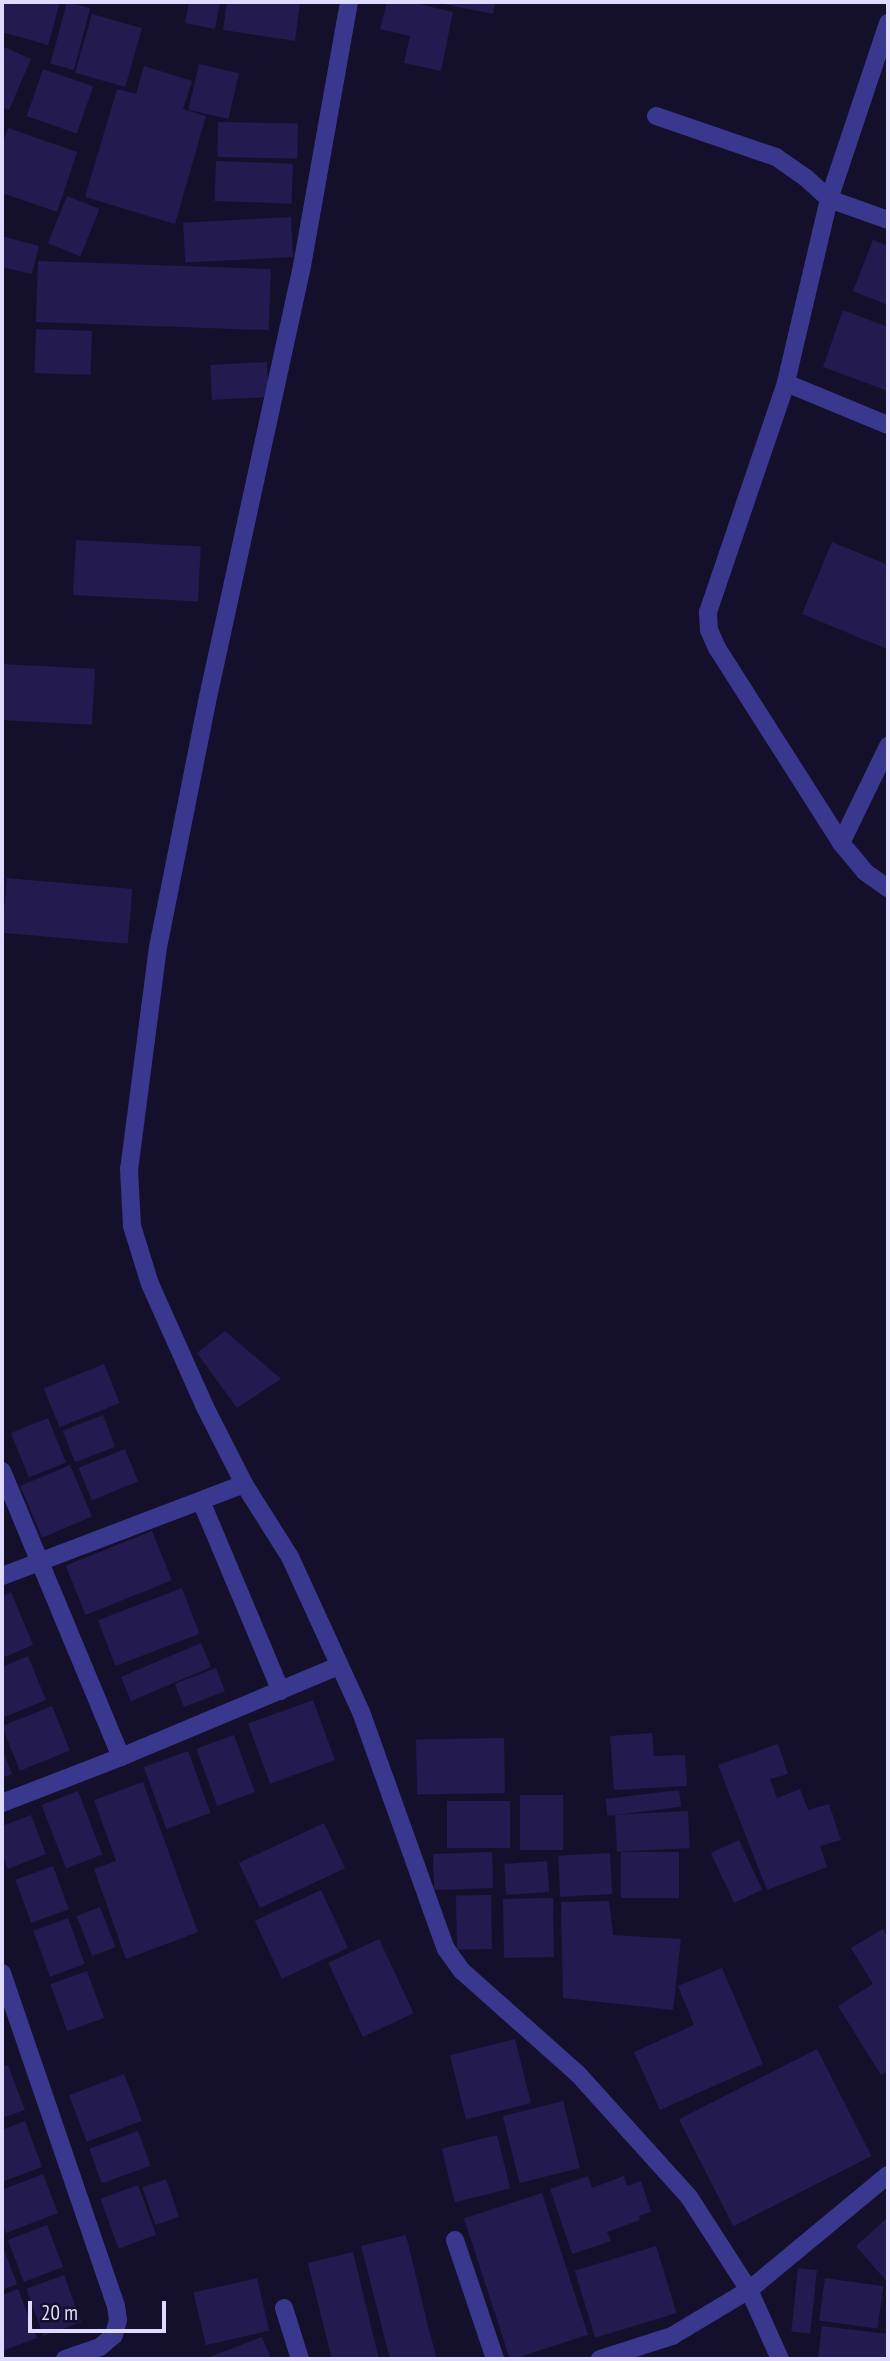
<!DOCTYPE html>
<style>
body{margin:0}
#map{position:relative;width:890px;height:2361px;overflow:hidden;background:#14102c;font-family:"PT Sans Narrow",sans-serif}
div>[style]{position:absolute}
.building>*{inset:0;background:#231a4f;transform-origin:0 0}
.street>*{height:18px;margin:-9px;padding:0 9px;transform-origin:9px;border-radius:9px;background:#39388e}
span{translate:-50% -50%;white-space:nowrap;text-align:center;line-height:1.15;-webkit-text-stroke:7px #14102c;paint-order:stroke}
.frame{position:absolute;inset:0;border:4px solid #dedbff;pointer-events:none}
.scale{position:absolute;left:28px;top:2301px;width:138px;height:32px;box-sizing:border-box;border:4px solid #dedbff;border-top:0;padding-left:9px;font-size:21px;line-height:24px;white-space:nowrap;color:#dedbff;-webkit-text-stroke:5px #14102c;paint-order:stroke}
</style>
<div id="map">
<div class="building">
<i style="clip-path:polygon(2px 2px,60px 2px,48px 45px,2px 32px)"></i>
<i style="left:67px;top:2px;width:24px;height:64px;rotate:15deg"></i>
<i style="clip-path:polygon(189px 2px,220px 2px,215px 29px,185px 23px)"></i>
<i style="clip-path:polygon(227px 2px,300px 2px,295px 41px,223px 30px)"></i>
<i style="clip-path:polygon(387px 2px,410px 2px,453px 12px,441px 71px,404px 63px,410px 36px,380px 29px)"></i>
<i style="clip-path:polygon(445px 2px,495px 2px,493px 14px,444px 4px)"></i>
<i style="left:92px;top:14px;width:52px;height:61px;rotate:16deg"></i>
<i style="clip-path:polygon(2px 46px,31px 59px,9px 110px,2px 107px)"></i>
<i style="left:199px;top:64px;width:41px;height:47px;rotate:13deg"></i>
<i style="clip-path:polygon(144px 66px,192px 81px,183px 109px,206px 116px,175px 224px,85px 197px,117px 89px,136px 94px)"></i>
<i style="left:43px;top:69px;width:53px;height:50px;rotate:19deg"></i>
<i style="left:218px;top:122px;width:80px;height:35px;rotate:1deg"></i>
<i style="clip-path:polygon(8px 128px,77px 152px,57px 212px,2px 193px,2px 146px)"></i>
<i style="left:216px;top:161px;width:77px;height:40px;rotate:2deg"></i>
<i style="left:67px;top:196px;width:35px;height:51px;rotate:22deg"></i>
<i style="left:291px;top:217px;width:40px;height:108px;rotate:87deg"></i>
<i style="clip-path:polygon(2px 236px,39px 246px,32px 274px,2px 267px)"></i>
<i style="clip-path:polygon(873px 240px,888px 246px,888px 305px,853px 291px)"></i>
<i style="left:38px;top:261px;width:233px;height:61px;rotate:2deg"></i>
<i style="clip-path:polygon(843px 310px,888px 327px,888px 391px,823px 367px)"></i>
<i style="left:36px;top:329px;width:56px;height:44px;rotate:2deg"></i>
<i style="left:267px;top:362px;width:35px;height:57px;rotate:87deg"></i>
<i style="left:76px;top:540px;width:125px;height:55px;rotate:3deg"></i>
<i style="clip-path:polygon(832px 542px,888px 565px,887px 649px,802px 614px)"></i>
<i style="left:2px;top:664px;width:93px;height:56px;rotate:3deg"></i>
<i style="left:7px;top:878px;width:126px;height:55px;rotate:5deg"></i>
<i style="clip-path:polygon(225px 1331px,281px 1379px,237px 1408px,197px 1353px)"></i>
<i style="left:104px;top:1364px;width:42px;height:65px;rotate:68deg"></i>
<i style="left:103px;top:1415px;width:34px;height:43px;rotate:69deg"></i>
<i style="left:48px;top:1418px;width:48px;height:40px;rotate:68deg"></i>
<i style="left:125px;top:1449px;width:35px;height:50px;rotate:68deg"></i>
<i style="left:70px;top:1465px;width:56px;height:54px;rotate:67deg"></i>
<i style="left:152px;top:1531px;width:53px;height:93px;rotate:68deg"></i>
<i style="left:182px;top:1588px;width:49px;height:90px;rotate:69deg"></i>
<i style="clip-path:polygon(11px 1592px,33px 1645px,2px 1658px,2px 1596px)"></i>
<i style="left:201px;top:1643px;width:26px;height:87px;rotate:67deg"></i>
<i style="clip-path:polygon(28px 1656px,46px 1700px,2px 1718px,2px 1667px)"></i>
<i style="left:216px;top:1668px;width:25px;height:44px;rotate:69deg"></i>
<i style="left:313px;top:1700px;width:64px;height:69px;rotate:70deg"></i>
<i style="left:52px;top:1706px;width:48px;height:54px;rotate:68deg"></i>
<i style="clip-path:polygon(652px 1733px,654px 1756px,685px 1755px,687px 1786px,614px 1790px,610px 1736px)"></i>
<i style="left:234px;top:1735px;width:61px;height:40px;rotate:70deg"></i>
<i style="left:504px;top:1738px;width:55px;height:88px;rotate:89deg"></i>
<i style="clip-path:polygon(778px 1744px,788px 1774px,770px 1779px,777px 1798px,800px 1789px,808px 1810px,829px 1804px,841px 1840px,820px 1846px,827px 1867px,767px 1890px,718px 1765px)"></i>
<i style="clip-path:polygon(2px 1749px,12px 1774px,2px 1778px)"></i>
<i style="left:188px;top:1751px;width:66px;height:47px;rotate:70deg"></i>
<i style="clip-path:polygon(143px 1782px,198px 1932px,126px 1959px,94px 1869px,116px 1861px,94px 1800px)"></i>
<i style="left:679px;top:1790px;width:17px;height:74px;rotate:83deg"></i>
<i style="left:78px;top:1791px;width:68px;height:39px;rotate:69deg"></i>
<i style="left:520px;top:1795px;width:43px;height:55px"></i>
<i style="left:510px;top:1801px;width:47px;height:63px;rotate:90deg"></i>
<i style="left:688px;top:1811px;width:37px;height:73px;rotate:87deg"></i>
<i style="clip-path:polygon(31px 1815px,46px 1854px,8px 1869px,2px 1853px,2px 1826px)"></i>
<i style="left:324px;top:1823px;width:50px;height:94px;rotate:65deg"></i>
<i style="left:739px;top:1840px;width:55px;height:31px;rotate:65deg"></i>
<i style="left:492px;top:1852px;width:36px;height:59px;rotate:88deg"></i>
<i style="left:621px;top:1852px;width:58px;height:46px"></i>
<i style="left:610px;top:1853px;width:41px;height:52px;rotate:87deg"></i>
<i style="left:547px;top:1861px;width:31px;height:43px;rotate:86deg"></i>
<i style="left:53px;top:1866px;width:46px;height:40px;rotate:70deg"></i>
<i style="left:321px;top:1890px;width:64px;height:73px;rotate:65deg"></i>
<i style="left:491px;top:1895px;width:54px;height:35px;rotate:89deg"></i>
<i style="left:553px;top:1898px;width:59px;height:50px;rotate:89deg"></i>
<i style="clip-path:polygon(609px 1901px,613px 1935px,681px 1939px,673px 2010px,563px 1998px,561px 1902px)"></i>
<i style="left:100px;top:1907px;width:43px;height:25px;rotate:69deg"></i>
<i style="left:68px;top:1918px;width:49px;height:37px;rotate:70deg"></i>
<i style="clip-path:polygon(883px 1929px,888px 1938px,888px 2070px,881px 2075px,838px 2006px,873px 1984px,851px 1948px)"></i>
<i style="left:379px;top:1939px;width:82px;height:56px;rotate:65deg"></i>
<i style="clip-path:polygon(722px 1968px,763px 2064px,660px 2110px,634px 2052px,694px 2025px,678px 1986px)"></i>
<i style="left:87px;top:1971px;width:50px;height:39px;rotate:70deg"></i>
<i style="left:515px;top:2039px;width:66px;height:67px;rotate:76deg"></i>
<i style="left:817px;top:2049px;width:120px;height:155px;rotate:63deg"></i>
<i style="clip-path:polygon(8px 2065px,25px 2110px,2px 2118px,2px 2067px)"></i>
<i style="left:124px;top:2074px;width:50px;height:59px;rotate:69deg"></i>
<i style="left:563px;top:2101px;width:69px;height:62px;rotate:76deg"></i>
<i style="clip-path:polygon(25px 2121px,42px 2167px,2px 2182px,2px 2130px)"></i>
<i style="left:138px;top:2131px;width:37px;height:52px;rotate:70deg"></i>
<i style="left:497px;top:2135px;width:55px;height:57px;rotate:76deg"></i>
<i style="clip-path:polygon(43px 2174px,58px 2213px,6px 2233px,2px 2223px,2px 2190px)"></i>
<i style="clip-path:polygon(588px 2176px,592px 2188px,624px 2176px,627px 2186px,641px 2181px,651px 2212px,639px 2216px,640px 2220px,607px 2232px,611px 2241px,572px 2254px,550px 2189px)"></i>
<i style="left:166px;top:2179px;width:40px;height:25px;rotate:71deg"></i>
<i style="left:138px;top:2185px;width:53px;height:40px;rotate:70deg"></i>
<i style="left:542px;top:2193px;width:149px;height:82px;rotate:72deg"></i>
<i style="clip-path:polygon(886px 2219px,888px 2221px,888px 2283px,856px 2246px)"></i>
<i style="left:47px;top:2225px;width:45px;height:42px;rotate:69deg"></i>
<i style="clip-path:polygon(406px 2235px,429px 2330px,437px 2359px,390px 2359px,361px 2246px)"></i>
<i style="clip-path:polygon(2px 2245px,17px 2284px,2px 2290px)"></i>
<i style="left:656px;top:2246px;width:70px;height:85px;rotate:73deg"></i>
<i style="clip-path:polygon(353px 2252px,364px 2298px,379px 2359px,332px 2359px,308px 2263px)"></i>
<i style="left:798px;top:2268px;width:19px;height:64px;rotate:6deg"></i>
<i style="left:64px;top:2275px;width:50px;height:40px;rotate:70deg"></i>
<i style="left:257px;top:2278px;width:54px;height:65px;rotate:77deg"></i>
<i style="left:825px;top:2278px;width:59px;height:43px;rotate:8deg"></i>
<i style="clip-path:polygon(18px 2289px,37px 2338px,2px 2351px,2px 2295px)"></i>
<i style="clip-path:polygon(822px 2326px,888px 2334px,888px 2359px,818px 2359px)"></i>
<i style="clip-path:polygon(262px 2337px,271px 2359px,204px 2359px)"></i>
</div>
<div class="street">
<i style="left:349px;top:2px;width:268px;rotate:100.1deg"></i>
<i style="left:302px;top:266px;width:446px;rotate:102.3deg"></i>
<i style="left:207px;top:702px;width:250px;rotate:101.3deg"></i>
<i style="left:158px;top:947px;width:224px;rotate:97.4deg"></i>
<i style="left:129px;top:1169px;width:57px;rotate:87deg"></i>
<i style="left:132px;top:1226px;width:61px;rotate:72.8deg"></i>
<i style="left:150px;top:1284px;width:133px;rotate:65.9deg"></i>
<i style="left:204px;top:1405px;width:89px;rotate:63.1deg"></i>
<i style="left:244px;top:1484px;width:86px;rotate:57.8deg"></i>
<i style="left:290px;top:1557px;width:170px;rotate:65.4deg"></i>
<i style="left:361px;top:1712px;width:252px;rotate:70.3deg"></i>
<i style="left:446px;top:1949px;width:27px;rotate:54deg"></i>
<i style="left:462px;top:1971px;width:155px;rotate:41.6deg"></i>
<i style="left:578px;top:2074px;width:166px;rotate:47.9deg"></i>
<i style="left:689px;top:2197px;width:111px;rotate:57.2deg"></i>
<i style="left:749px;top:2290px;width:76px;rotate:65.8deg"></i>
<i style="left:888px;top:23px;width:186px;rotate:108.5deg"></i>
<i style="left:829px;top:199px;width:189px;rotate:103.2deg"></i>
<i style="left:786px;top:383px;width:242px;rotate:108.8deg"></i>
<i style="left:708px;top:612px;width:18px;rotate:87deg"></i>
<i style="left:709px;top:630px;width:20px;rotate:66deg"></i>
<i style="left:717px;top:648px;width:231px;rotate:57.5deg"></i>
<i style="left:841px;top:843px;width:38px;rotate:50deg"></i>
<i style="left:865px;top:872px;width:28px;rotate:35deg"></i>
<i style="left:656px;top:116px;width:127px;rotate:18.9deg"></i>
<i style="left:776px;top:157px;width:37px;rotate:35deg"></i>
<i style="left:806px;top:178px;width:31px;rotate:42deg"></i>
<i style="left:829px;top:199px;width:63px;rotate:19.6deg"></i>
<i style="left:786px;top:383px;width:110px;rotate:22.4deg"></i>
<i style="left:841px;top:843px;width:108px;rotate:-64.1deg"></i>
<i style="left:2px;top:1471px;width:310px;rotate:67.4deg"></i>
<i style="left:201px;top:1501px;width:206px;rotate:67.2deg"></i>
<i style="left:2px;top:1576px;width:259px;rotate:-20.8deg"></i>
<i style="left:2px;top:1803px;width:128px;rotate:-21.1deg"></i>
<i style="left:121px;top:1757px;width:236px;rotate:-22.7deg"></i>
<i style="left:2px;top:1973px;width:352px;rotate:71.1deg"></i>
<i style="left:116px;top:2306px;width:14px;rotate:82deg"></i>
<i style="left:118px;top:2320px;width:16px;rotate:105deg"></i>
<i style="left:114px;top:2335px;width:18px;rotate:139deg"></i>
<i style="left:100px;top:2347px;width:37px;rotate:161deg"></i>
<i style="left:455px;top:2240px;width:126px;rotate:71.4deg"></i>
<i style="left:284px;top:2308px;width:53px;rotate:72.6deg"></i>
<i style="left:600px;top:2359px;width:76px;rotate:-17.7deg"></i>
<i style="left:672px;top:2336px;width:90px;rotate:-30.9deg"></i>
<i style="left:749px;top:2290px;width:180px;rotate:-39.6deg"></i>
</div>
<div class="frame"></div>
<div class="scale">20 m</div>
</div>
